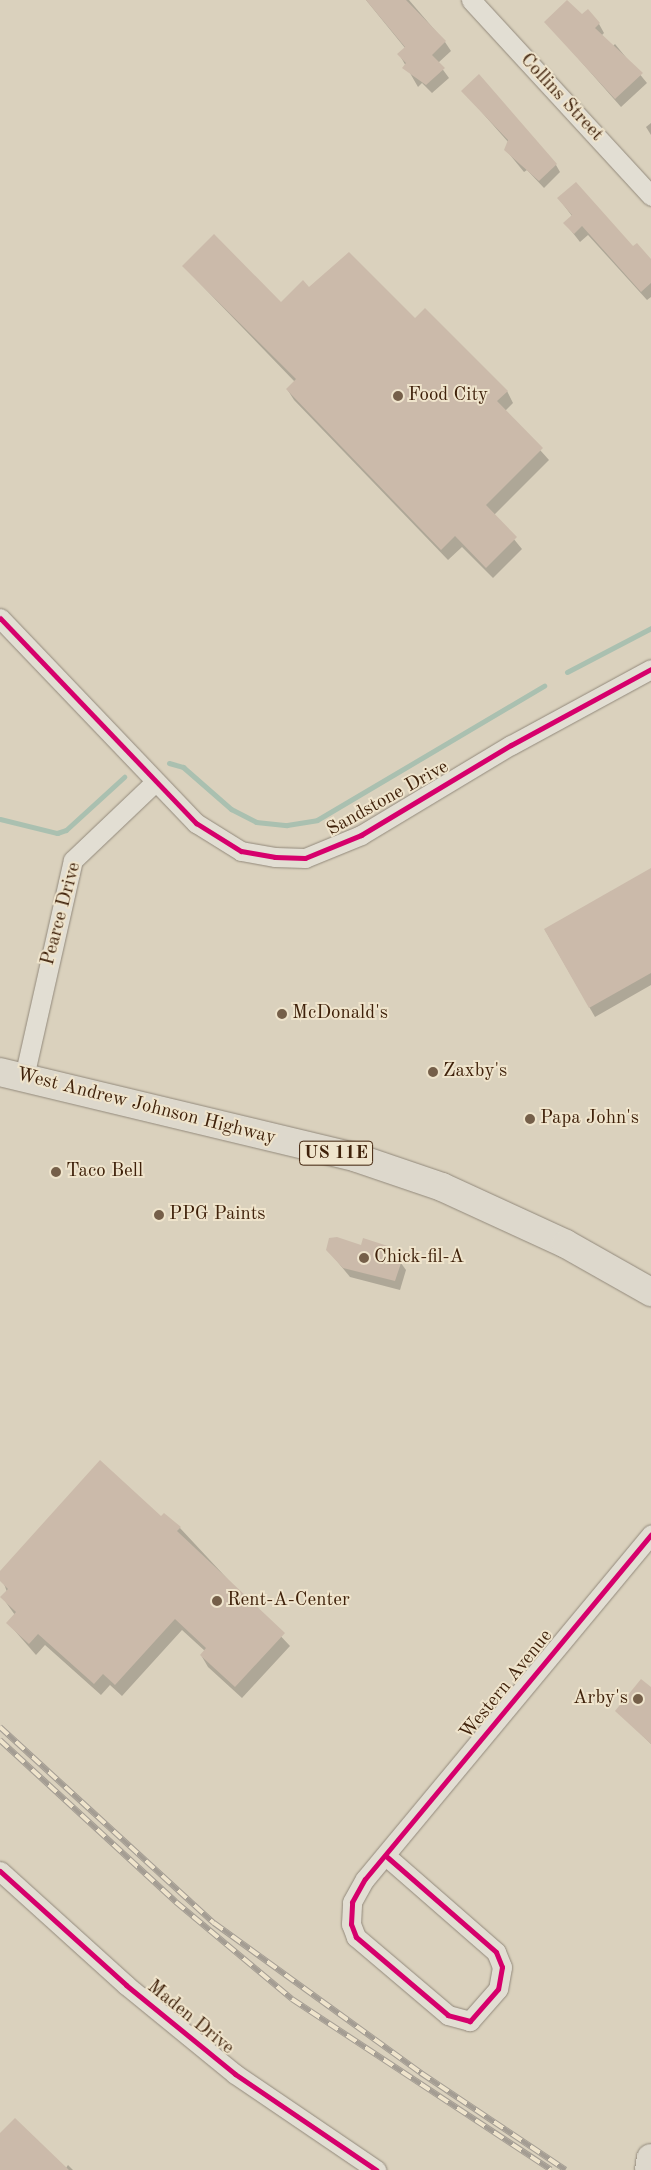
<!DOCTYPE html>
<style>
body{margin:0}
#map{position:relative;width:651px;height:2170px;overflow:hidden;background:#dad1bd;font-family:"Old Standard TT",serif}
div>[style]{position:absolute}
.shadow>*{inset:0;background:#0003}
.stream>*{height:5px;margin:-2.5px;padding:0 2.5px;transform-origin:2.5px;border-radius:2.5px;background:#aac0b0}
.building>*{inset:0;background:#cbbaaa}
.roads{filter:drop-shadow(0 0 1px #92897b) drop-shadow(0 0 1px #92897b)}
.minor>*{height:19px;margin:-9.5px;padding:0 9.5px;transform-origin:9.5px;border-radius:9.5px;background:#e2ded3}
.primary>*{height:28px;margin:-14px;padding:0 14px;transform-origin:14px;border-radius:14px;background:#ddd8cc}
.rail>*{height:5.5px;margin-top:-2.75px;transform-origin:0;background:repeating-linear-gradient(90deg,#efe4cc 0 11px,#a49d93 0 22px);box-sizing:border-box;border-block:1px solid #a49d93}
.cycleway>*{height:5px;margin:-2.5px;padding:0 2.5px;transform-origin:2.5px;border-radius:2.5px;background:#d6006c}
.dots>*{width:14px;height:14px;translate:-50% -50%;box-sizing:border-box;border:2px solid #efe4cc;border-radius:50%}
span{translate:-50% -50%;white-space:nowrap;text-align:center;line-height:1.15;-webkit-text-stroke:4px #efe4cc;paint-order:stroke}
.shield-label span{padding:1px 4px;background:#efe4cc;border:1px solid;border-radius:4px;-webkit-text-stroke-width:0}
.shield-label{font-size:18px;color:#3f210a;font-weight:700}
.street-label{font-size:19px;color:#3f210a}
.poi-label{font-size:19px;color:#3f210a}
.left{translate:0 -50%;text-align:left}
.right{translate:-100% -50%;text-align:right}
</style>
<div id="map">
<div class="shadow">
<i style="clip-path:polygon(366px 0,409px 0,445px 42px,451px 51px,438px 63px,449px 78px,432px 93px,422px 83px,418px 87px,399px 54px,405px 48px)"></i>
<i style="clip-path:polygon(582px 16px,599px 24px,604px 33px,601px 36px,612px 47px,615px 44px,647px 83px,621px 107px,546px 22px)"></i>
<i style="clip-path:polygon(463px 91px,556px 165px,560px 172px,544px 188px,527px 170px,524px 172px,506px 150px,509px 143px)"></i>
<i style="clip-path:polygon(651px 123px,651px 135px,646px 127px)"></i>
<i style="clip-path:polygon(559px 199px,651px 266px,651px 297px,647px 300px,588px 235px,580px 242px,565px 223px,572px 216px)"></i>
<i style="clip-path:polygon(183px 266px,281px 303px,309px 289px,415px 320px,507px 391px,513px 403px,505px 411px,549px 460px,494px 515px,522px 549px,493px 578px,462px 547px,448px 560px,294px 400px,287px 389px,295px 382px)"></i>
<i style="clip-path:polygon(651px 870px,651px 985px,595px 1017px,545px 930px)"></i>
<i style="clip-path:polygon(362px 1246px,390px 1248px,406px 1270px,400px 1290px,350px 1277px,327px 1249px)"></i>
<i style="clip-path:polygon(161px 1518px,180px 1528px,290px 1646px,242px 1698px,208px 1667px,201px 1655px,205px 1651px,182px 1630px,122px 1696px,110px 1685px,101px 1695px,45px 1645px,36px 1655px,8px 1623px,15px 1615px,2px 1597px,7px 1592px,0 1573px)"></i>
<i style="clip-path:polygon(651px 1688px,651px 1744px,617px 1711px)"></i>
<i style="clip-path:polygon(0 2135px,66px 2168px,68px 2165px,73px 2170px,0 2170px)"></i>
</div>
<div class="stream">
<i style="left:567px;top:672px;width:95px;rotate:-27.6deg"></i>
<i style="left:169px;top:763px;width:15px;rotate:16deg"></i>
<i style="left:183px;top:767px;width:64px;rotate:41.2deg"></i>
<i style="left:231px;top:809px;width:28px;rotate:27deg"></i>
<i style="left:256px;top:822px;width:31px;rotate:6deg"></i>
<i style="left:287px;top:825px;width:30px;rotate:-9deg"></i>
<i style="left:317px;top:820px;width:264px;rotate:-30.6deg"></i>
<i style="left:0;top:819px;width:59px;rotate:13.8deg"></i>
<i style="left:57px;top:833px;width:9px;rotate:-18deg"></i>
<i style="left:66px;top:830px;width:79px;rotate:-42.4deg"></i>
</div>
<div class="building">
<i style="clip-path:polygon(366px 0,406px 0,446px 41px,432px 55px,445px 68px,426px 85px,402px 68px,406px 63px,397px 54px,405px 47px)"></i>
<i style="clip-path:polygon(567px 0,582px 14px,588px 9px,600px 23px,595px 28px,643px 73px,615px 99px,544px 22px)"></i>
<i style="clip-path:polygon(479px 74px,557px 164px,539px 181px,504px 150px,508px 140px,461px 91px)"></i>
<i style="clip-path:polygon(576px 182px,633px 246px,637px 243px,651px 259px,651px 283px,641px 292px,582px 226px,574px 234px,563px 223px,572px 215px,557px 198px)"></i>
<i style="clip-path:polygon(214px 234px,281px 302px,303px 280px,309px 287px,349px 252px,415px 318px,425px 308px,508px 391px,497px 401px,543px 448px,486px 505px,517px 537px,486px 568px,455px 536px,441px 550px,286px 389px,296px 379px,182px 266px)"></i>
<i style="clip-path:polygon(651px 868px,651px 973px,589px 1008px,544px 929px)"></i>
<i style="clip-path:polygon(337px 1237px,361px 1245px,363px 1238px,391px 1247px,388px 1256px,402px 1260px,395px 1281px,343px 1268px,326px 1250px,329px 1238px)"></i>
<i style="clip-path:polygon(100px 1460px,161px 1516px,164px 1513px,181px 1527px,177px 1531px,285px 1633px,235px 1687px,200px 1655px,206px 1648px,175px 1619px,115px 1685px,103px 1674px,94px 1684px,38px 1634px,29px 1644px,6px 1623px,16px 1612px,0 1597px,8px 1589px,0 1581px,0 1571px)"></i>
<i style="clip-path:polygon(641px 1679px,651px 1687px,651px 1744px,615px 1711px)"></i>
<i style="clip-path:polygon(15px 2118px,69px 2170px,0 2170px,0 2133px)"></i>
</div>
<div class="roads">
<div class="minor">
<i style="left:471px;top:0;width:266px;rotate:47.4deg"></i>
<i style="left:0;top:618px;width:284px;rotate:46.3deg"></i>
<i style="left:196px;top:823px;width:53px;rotate:31.9deg"></i>
<i style="left:241px;top:851px;width:35px;rotate:10deg"></i>
<i style="left:275px;top:857px;width:30px;rotate:2deg"></i>
<i style="left:305px;top:858px;width:61px;rotate:-22.3deg"></i>
<i style="left:361px;top:835px;width:175px;rotate:-31deg"></i>
<i style="left:511px;top:745px;width:159px;rotate:-28.5deg"></i>
<i style="left:24px;top:1077px;width:222px;rotate:-77.3deg"></i>
<i style="left:73px;top:860px;width:113px;rotate:-43.6deg"></i>
<i style="left:386px;top:1856px;width:146px;rotate:41.1deg"></i>
<i style="left:496px;top:1952px;width:16px;rotate:68deg"></i>
<i style="left:502px;top:1967px;width:22px;rotate:100deg"></i>
<i style="left:498px;top:1989px;width:43px;rotate:131.2deg"></i>
<i style="left:470px;top:2021px;width:23px;rotate:-165deg"></i>
<i style="left:448px;top:2015px;width:121px;rotate:-139.7deg"></i>
<i style="left:356px;top:1937px;width:14px;rotate:-111deg"></i>
<i style="left:351px;top:1924px;width:22px;rotate:-87deg"></i>
<i style="left:352px;top:1902px;width:26px;rotate:-61deg"></i>
<i style="left:365px;top:1879px;width:448px;rotate:-50.3deg"></i>
<i style="left:0;top:1871px;width:170px;rotate:42.1deg"></i>
<i style="left:126px;top:1985px;width:141px;rotate:39.2deg"></i>
<i style="left:235px;top:2074px;width:171px;rotate:34.2deg"></i>
</div>
<div class="primary">
<i style="left:0;top:1072px;width:367px;rotate:13.5deg"></i>
<i style="left:357px;top:1158px;width:90px;rotate:18.8deg"></i>
<i style="left:442px;top:1187px;width:136px;rotate:24.7deg"></i>
<i style="left:566px;top:1244px;width:98px;rotate:29.5deg"></i>
<i style="left:649px;top:2170px;width:12px;rotate:-81deg"></i>
</div>
</div>
<div class="rail">
<i style="left:0;top:1727px;width:290px;rotate:42.5deg"></i>
<i style="left:214px;top:1923px;width:256px;rotate:35.9deg"></i>
<i style="left:421px;top:2073px;width:174px;rotate:33.8deg"></i>
<i style="left:0;top:1740px;width:239px;rotate:42.6deg"></i>
<i style="left:176px;top:1902px;width:151px;rotate:39.9deg"></i>
<i style="left:292px;top:1999px;width:310px;rotate:33.4deg"></i>
</div>
<div class="cycleway">
<i style="left:0;top:618px;width:284px;rotate:46.3deg"></i>
<i style="left:196px;top:823px;width:53px;rotate:31.9deg"></i>
<i style="left:241px;top:851px;width:35px;rotate:10deg"></i>
<i style="left:275px;top:857px;width:30px;rotate:2deg"></i>
<i style="left:305px;top:858px;width:61px;rotate:-22.3deg"></i>
<i style="left:361px;top:835px;width:175px;rotate:-31deg"></i>
<i style="left:511px;top:745px;width:159px;rotate:-28.5deg"></i>
<i style="left:386px;top:1856px;width:146px;rotate:41.1deg"></i>
<i style="left:496px;top:1952px;width:16px;rotate:68deg"></i>
<i style="left:502px;top:1967px;width:22px;rotate:100deg"></i>
<i style="left:498px;top:1989px;width:43px;rotate:131.2deg"></i>
<i style="left:470px;top:2021px;width:23px;rotate:-165deg"></i>
<i style="left:448px;top:2015px;width:121px;rotate:-139.7deg"></i>
<i style="left:356px;top:1937px;width:14px;rotate:-111deg"></i>
<i style="left:351px;top:1924px;width:22px;rotate:-87deg"></i>
<i style="left:352px;top:1902px;width:26px;rotate:-61deg"></i>
<i style="left:365px;top:1879px;width:448px;rotate:-50.3deg"></i>
<i style="left:0;top:1871px;width:170px;rotate:42.1deg"></i>
<i style="left:126px;top:1985px;width:141px;rotate:39.2deg"></i>
<i style="left:235px;top:2074px;width:171px;rotate:34.2deg"></i>
</div>
<div class="dots">
<i style="left:398px;top:396px;background:#755f49"></i>
<i style="left:282px;top:1014px;background:#755f49"></i>
<i style="left:433px;top:1072px;background:#755f49"></i>
<i style="left:530px;top:1119px;background:#755f49"></i>
<i style="left:56px;top:1172px;background:#755f49"></i>
<i style="left:159px;top:1215px;background:#755f49"></i>
<i style="left:364px;top:1258px;background:#755f49"></i>
<i style="left:217px;top:1601px;background:#755f49"></i>
<i style="left:638px;top:1699px;background:#755f49"></i>
</div>
<div class="shield-label">
<span style="left:336px;top:1153px">US 11E</span>
</div>
<div class="street-label">
<span style="left:561px;top:98px;rotate:47deg">Collins Street</span>
<span style="left:388px;top:799px;rotate:-29deg">Sandstone Drive</span>
<span style="left:62px;top:914px;rotate:-75deg">Pearce Drive</span>
<span style="left:146px;top:1107px;rotate:14deg">West Andrew Johnson Highway</span>
<span style="left:507px;top:1685px;rotate:-51deg">Western Avenue</span>
<span style="left:190px;top:2018px;rotate:39deg">Maden Drive</span>
</div>
<div class="poi-label">
<span class="left" style="left:408px;top:396px">Food City</span>
<span class="left" style="left:292px;top:1014px">McDonald's</span>
<span class="left" style="left:443px;top:1072px">Zaxby's</span>
<span class="left" style="left:540px;top:1119px">Papa John's</span>
<span class="left" style="left:66px;top:1172px">Taco Bell</span>
<span class="left" style="left:169px;top:1215px">PPG Paints</span>
<span class="left" style="left:374px;top:1258px">Chick-fil-A</span>
<span class="left" style="left:227px;top:1601px">Rent-A-Center</span>
<span class="right" style="left:628px;top:1699px">Arby's</span>
</div>
</div>
